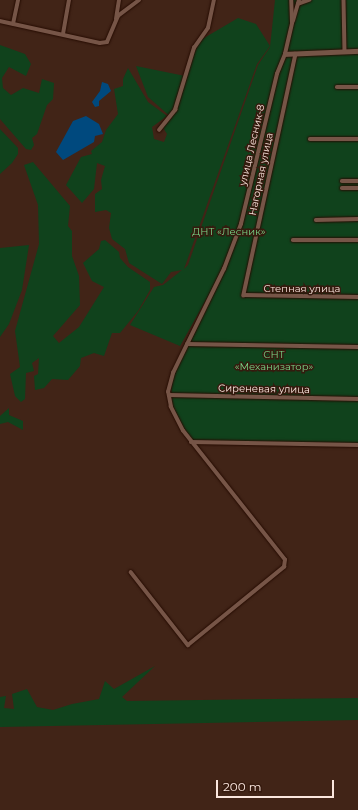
<!DOCTYPE html>
<meta charset="utf-8">
<style>
body{margin:0}
#map{position:relative;width:358px;height:810px;overflow:hidden;background:#412417;font-family:Montserrat,sans-serif}
div>[style]{position:absolute}
.green>*{inset:0;background:#10421c}
.water>*{inset:0;background:#00497e}
.roads{filter:drop-shadow(0 0 1px #260c02) drop-shadow(0 0 1px #260c02)}
.street>*{height:3.5px;margin:-1.75px;padding:0 1.75px;transform-origin:1.75px;border-radius:1.75px;background:#765547}
.secondary>*{height:4.5px;margin:-2.25px;padding:0 2.25px;transform-origin:2.25px;border-radius:2.25px;background:#765547}
span{translate:-50% -50%;white-space:nowrap;text-align:center;line-height:1.15;-webkit-text-stroke:3px #361a0e;paint-order:stroke}
.street-label{font-size:10px;color:#fae6de}
.park-label{font-size:10px;color:#7ad78a}
.scale{position:absolute;left:216px;top:780px;width:118px;height:18px;box-sizing:border-box;border:2px solid #fae6de;border-top:0;padding-left:5px;font-size:12px;line-height:14px;white-space:nowrap;color:#fae6de;-webkit-text-stroke:3px #361a0e;paint-order:stroke}
</style>
<div id="map">
<div class="green">
<i style="clip-path:polygon(275px 0,358px 0,358px 446px,192px 440px,181px 427px,171px 403px,172px 378px,229px 261px,225px 261px,211px 291px,180px 346px,130px 325px,154px 287px,163px 285px,182px 270px,171px 272px,162px 284px,129px 263px,125px 249px,112px 239px,109px 228px,111px 213px,106px 210px,95px 212px,95px 194px,102px 189px,101px 180px,105px 166px,97px 163px,94px 189px,82px 203px,66px 185px,81px 157px,92px 154px,91px 151px,102px 142px,106px 130px,118px 114px,114px 89px,123px 86px,123px 79px,128px 68px,148px 102px,167px 116px,152px 127px,154px 139px,164px 142px,167px 134px,162px 126px,172px 118px,148px 97px,136px 66px,185px 76px,199px 41px,238px 18px,256px 24px,270px 46px,257px 64px,184px 269px,188px 265px,258px 65px,270px 47px)"></i>
<i style="clip-path:polygon(0 45px,25px 54px,31px 64px,26px 76px,9px 67px,2px 78px,3px 88px,11px 95px,23px 88px,39px 93px,42px 79px,54px 83px,53px 99px,47px 105px,37px 134px,32px 138px,34px 145px,31px 150px,26px 149px,0 119px)"></i>
<i style="clip-path:polygon(0 129px,18px 148px,18px 154px,12px 163px,0 174px)"></i>
<i style="clip-path:polygon(33px 162px,70px 206px,68px 226px,72px 231px,72px 256px,79px 276px,80px 305px,53px 336px,59px 343px,79px 327px,104px 287px,92px 281px,83px 263px,99px 249px,101px 241px,105px 240px,119px 252px,120px 258px,128px 267px,150px 282px,150px 290px,138px 311px,120px 333px,112px 333px,104px 356px,94px 353px,81px 358px,80px 366px,68px 380px,52px 379px,44px 388px,35px 390px,34px 376px,38px 374px,39px 358px,32px 363px,34px 371px,26px 373px,25px 399px,21px 402px,15px 396px,10px 374px,20px 367px,15px 331px,39px 244px,38px 205px,24px 165px)"></i>
<i style="clip-path:polygon(29px 245px,22px 290px,9px 324px,0 337px,0 248px)"></i>
<i style="clip-path:polygon(9px 408px,9px 415px,23px 421px,23px 430px,8px 422px,0 424px,0 416px)"></i>
<i style="clip-path:polygon(155px 666px,122px 697px,127px 701px,358px 698px,358px 720px,0 727px,0 697px,6px 696px,4px 708px,14px 709px,12px 694px,27px 689px,37px 707px,53px 710px,72px 704px,99px 699px,105px 681px,114px 689px)"></i>
</div>
<div class="water">
<i style="clip-path:polygon(102px 82px,108px 84px,111px 91px,99px 101px,99px 106px,95px 107px,92px 102px,100px 91px)"></i>
<i style="clip-path:polygon(86px 116px,99px 124px,103px 134px,95px 136px,94px 142px,63px 160px,56px 152px,73px 121px)"></i>
</div>
<div class="roads">
<div class="street">
<i style="left:344px;top:0;width:51px;rotate:88.9deg"></i>
<i style="left:298px;top:4px;width:12px;rotate:-20deg"></i>
<i style="left:116px;top:19px;width:19px;rotate:-81deg"></i>
<i style="left:0;top:21px;width:102px;rotate:12.4deg"></i>
<i style="left:100px;top:43px;width:7px;rotate:-8deg"></i>
<i style="left:107px;top:42px;width:28px;rotate:-67deg"></i>
<i style="left:118px;top:16px;width:26px;rotate:-37deg"></i>
<i style="left:293px;top:21px;width:22px;rotate:-74deg"></i>
<i style="left:13px;top:24px;width:25px;rotate:-78deg"></i>
<i style="left:63px;top:34px;width:35px;rotate:-80deg"></i>
<i style="left:296px;top:54px;width:247px;rotate:102.2deg"></i>
<i style="left:244px;top:295px;width:114px;rotate:1deg"></i>
<i style="left:337px;top:87px;width:21px"></i>
<i style="left:159px;top:130px;width:26px;rotate:-51deg"></i>
<i style="left:175px;top:110px;width:65px;rotate:-73deg"></i>
<i style="left:194px;top:48px;width:24px;rotate:-55deg"></i>
<i style="left:208px;top:28px;width:29px;rotate:-78deg"></i>
<i style="left:310px;top:139px;width:48px"></i>
<i style="left:342px;top:181px;width:16px"></i>
<i style="left:342px;top:188px;width:16px"></i>
<i style="left:316px;top:220px;width:42px;rotate:-1.4deg"></i>
<i style="left:293px;top:240px;width:65px"></i>
<i style="left:187px;top:344px;width:171px;rotate:1deg"></i>
<i style="left:169px;top:395px;width:189px;rotate:1.2deg"></i>
<i style="left:191px;top:442px;width:167px;rotate:1deg"></i>
<i style="left:131px;top:572px;width:93px;rotate:52deg"></i>
<i style="left:188px;top:645px;width:124px;rotate:-39.1deg"></i>
<i style="left:284px;top:567px;width:7px;rotate:-82deg"></i>
<i style="left:285px;top:560px;width:164px;rotate:-128.3deg"></i>
<i style="left:183px;top:431px;width:27px;rotate:-117deg"></i>
<i style="left:171px;top:407px;width:15px;rotate:-101deg"></i>
<i style="left:168px;top:392px;width:20px;rotate:-75deg"></i>
<i style="left:173px;top:373px;width:116px;rotate:-63.9deg"></i>
<i style="left:224px;top:269px;width:48px;rotate:-69.3deg"></i>
<i style="left:241px;top:224px;width:154px;rotate:-76.5deg"></i>
<i style="left:277px;top:74px;width:22px;rotate:-68deg"></i>
<i style="left:285px;top:54px;width:32px;rotate:-77deg"></i>
<i style="left:292px;top:23px;width:23px;rotate:-92deg"></i>
</div>
<div class="secondary">
<i style="left:285px;top:54px;width:73px;rotate:-2.4deg"></i>
</div>
</div>
<div class="street-label">
<span style="left:252px;top:145px;rotate:-77deg">улица Лесник-8</span>
<span style="left:261px;top:174px;rotate:-78deg">Нагорная улица</span>
<span style="left:302px;top:289px">Степная улица</span>
<span style="left:264px;top:389px;rotate:1deg">Сиреневая улица</span>
</div>
<div class="park-label">
<span style="left:229px;top:232px">ДНТ «Лесник»</span>
<span style="left:274px;top:360px">СНТ<br>«Механизатор»</span>
</div>
<div class="scale">200 m</div>
</div>
